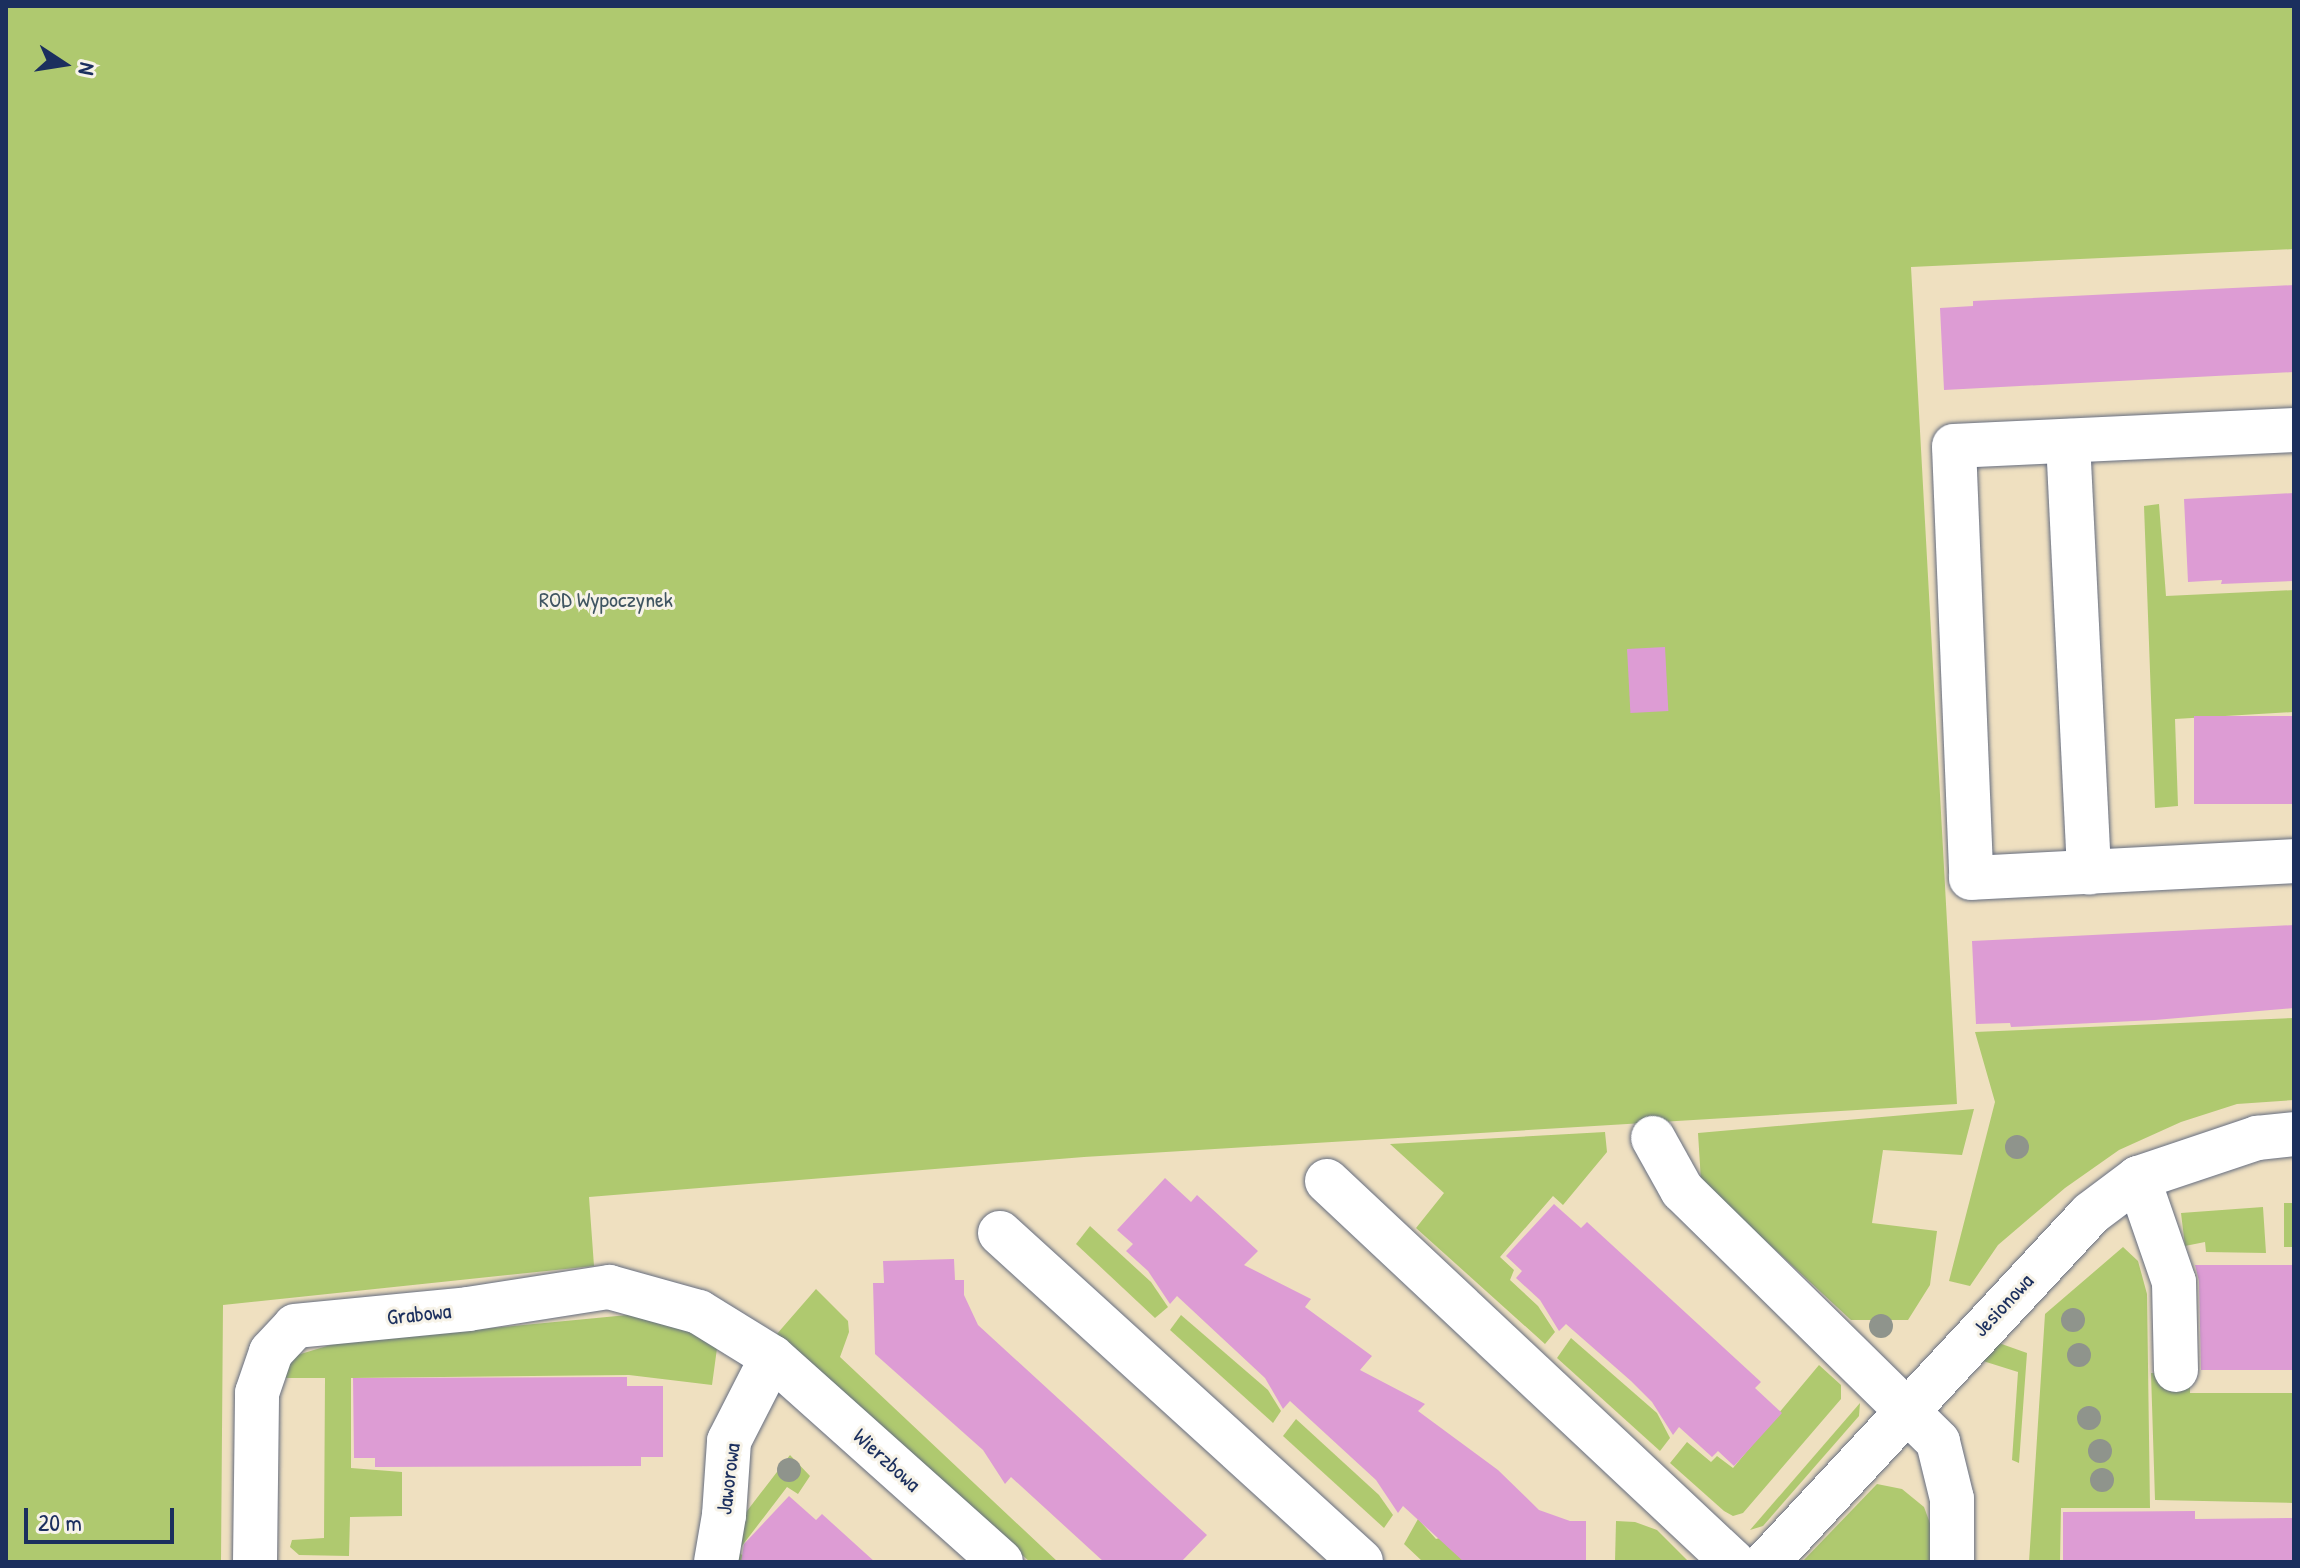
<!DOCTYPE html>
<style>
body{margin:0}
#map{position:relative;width:2300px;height:1568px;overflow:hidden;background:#efe0c0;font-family:"Patrick Hand",sans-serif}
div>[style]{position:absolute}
.green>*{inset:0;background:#afc96f;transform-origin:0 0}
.building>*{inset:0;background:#dd9cd4;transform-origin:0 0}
.roads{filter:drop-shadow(0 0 2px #656d80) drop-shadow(0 0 2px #656d80)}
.minor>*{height:44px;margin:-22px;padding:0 22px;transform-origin:22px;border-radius:22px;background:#fff}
.trees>*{width:24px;height:24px;margin:-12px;border-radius:50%;background:#8f948c}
span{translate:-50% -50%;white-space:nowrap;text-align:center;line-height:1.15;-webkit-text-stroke:6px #f7f3e8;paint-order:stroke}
.park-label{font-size:22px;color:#405662}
.street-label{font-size:22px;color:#1b2f5e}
.frame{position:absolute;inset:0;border:8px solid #1b2f5e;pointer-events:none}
.north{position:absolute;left:24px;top:24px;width:80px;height:80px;-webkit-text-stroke:6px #f7f3e8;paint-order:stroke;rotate:102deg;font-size:22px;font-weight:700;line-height:32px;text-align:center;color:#1b2f5e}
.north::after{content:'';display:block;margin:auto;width:28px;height:36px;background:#1b2f5e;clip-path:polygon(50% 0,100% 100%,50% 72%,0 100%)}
.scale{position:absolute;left:24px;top:1508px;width:150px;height:36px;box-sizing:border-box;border:4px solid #1b2f5e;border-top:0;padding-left:10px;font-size:24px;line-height:28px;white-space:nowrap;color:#1b2f5e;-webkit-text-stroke:6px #f7f3e8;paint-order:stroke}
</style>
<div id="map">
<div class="green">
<i style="clip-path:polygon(6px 6px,2294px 6px,2294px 249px,1911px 267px,1957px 1104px,1084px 1157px,589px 1197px,594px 1266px,223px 1305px,221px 1562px,6px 1562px)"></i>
<i style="clip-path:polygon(2159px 504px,2166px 596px,2294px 590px,2294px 712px,2175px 719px,2178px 806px,2155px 808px,2144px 506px)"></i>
<i style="clip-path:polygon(2294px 1018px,2294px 1100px,2237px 1104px,2181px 1122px,2119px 1150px,2065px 1188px,1998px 1245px,1970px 1286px,1949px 1281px,1995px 1102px,1975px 1032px)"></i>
<i style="clip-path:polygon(1974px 1109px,1962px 1155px,1883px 1150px,1872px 1223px,1937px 1231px,1930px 1285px,1908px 1320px,1851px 1320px,1701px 1181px,1698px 1133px)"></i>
<i style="clip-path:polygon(1605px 1132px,1607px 1152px,1563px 1205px,1553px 1196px,1500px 1257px,1514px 1270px,1510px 1280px,1538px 1306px,1555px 1332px,1545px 1344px,1416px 1228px,1444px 1193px,1390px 1144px)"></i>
<i style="left:2294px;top:1203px;width:44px;height:10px;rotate:90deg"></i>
<i style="clip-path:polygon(2263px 1207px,2266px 1253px,2206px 1252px,2205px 1242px,2185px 1246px,2181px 1213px)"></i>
<i style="clip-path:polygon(1090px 1226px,1151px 1282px,1168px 1307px,1155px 1318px,1076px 1244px)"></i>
<i style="clip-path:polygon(2123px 1247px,2138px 1261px,2147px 1294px,2150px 1508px,2061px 1508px,2060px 1562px,2029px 1562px,2045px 1314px)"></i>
<i style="clip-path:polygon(816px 1289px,848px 1321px,849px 1332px,840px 1357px,1058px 1562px,1030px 1562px,776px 1335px)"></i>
<i style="clip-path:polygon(638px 1314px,718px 1341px,712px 1385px,629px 1375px,351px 1378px,351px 1468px,402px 1472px,402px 1516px,350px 1517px,349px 1556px,299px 1555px,290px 1547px,292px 1540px,324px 1538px,325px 1378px,282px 1378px,294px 1356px,337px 1343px)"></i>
<i style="clip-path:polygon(1181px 1315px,1268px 1390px,1281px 1411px,1273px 1423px,1170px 1330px)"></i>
<i style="clip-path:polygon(1571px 1338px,1657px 1413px,1670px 1438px,1660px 1451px,1557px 1358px)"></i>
<i style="clip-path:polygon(1996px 1342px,2027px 1353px,2019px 1463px,2012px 1460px,2018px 1372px,1983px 1361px)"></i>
<i style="clip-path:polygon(1819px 1365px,1841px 1385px,1841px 1399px,1743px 1513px,1733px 1516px,1724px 1511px,1670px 1463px,1687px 1442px,1711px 1462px,1717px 1456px,1733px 1468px)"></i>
<i style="clip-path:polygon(2151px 1373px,2190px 1375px,2190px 1393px,2294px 1393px,2294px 1503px,2155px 1500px)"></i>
<i style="clip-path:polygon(1860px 1403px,1859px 1416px,1763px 1526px,1750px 1530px)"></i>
<i style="clip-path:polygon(1296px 1419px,1379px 1495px,1393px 1515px,1384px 1528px,1283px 1436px)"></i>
<i style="clip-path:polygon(790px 1455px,810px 1476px,798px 1494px,787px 1487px,738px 1551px,749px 1562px,732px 1562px,737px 1524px)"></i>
<i style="clip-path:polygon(1877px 1484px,1902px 1489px,1924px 1507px,1931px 1526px,1930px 1562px,1802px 1562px)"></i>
<i style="clip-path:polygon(1418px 1519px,1436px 1539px,1443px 1537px,1466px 1562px,1423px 1562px,1404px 1544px)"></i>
<i style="clip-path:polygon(1616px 1521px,1635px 1522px,1657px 1530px,1689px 1562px,1615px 1562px)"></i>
</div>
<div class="building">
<i style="clip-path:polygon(2294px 285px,2294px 372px,1944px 390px,1940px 308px,1973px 306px,1973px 301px)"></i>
<i style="clip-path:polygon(2294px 493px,2294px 581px,2221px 584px,2222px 580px,2188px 582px,2184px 499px)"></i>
<i style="left:1665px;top:647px;width:64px;height:38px;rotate:87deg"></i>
<i style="left:2294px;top:716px;width:88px;height:100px;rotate:90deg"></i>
<i style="clip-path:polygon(2294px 925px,2294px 1008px,2155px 1020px,2011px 1027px,2010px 1023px,1976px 1024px,1972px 941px)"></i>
<i style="clip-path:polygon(1165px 1178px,1191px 1202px,1197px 1195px,1258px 1251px,1244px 1265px,1311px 1299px,1305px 1307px,1372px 1356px,1360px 1370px,1425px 1404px,1418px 1411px,1498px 1470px,1539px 1510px,1570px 1521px,1586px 1521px,1586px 1562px,1464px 1562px,1403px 1506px,1398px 1513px,1376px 1480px,1290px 1401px,1283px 1409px,1265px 1378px,1177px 1296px,1170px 1304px,1148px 1271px,1126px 1251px,1133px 1244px,1117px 1230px)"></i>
<i style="clip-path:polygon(1554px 1204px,1581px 1228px,1587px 1222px,1761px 1382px,1755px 1388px,1782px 1413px,1734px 1466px,1718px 1451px,1712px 1457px,1679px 1427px,1673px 1435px,1652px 1402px,1631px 1381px,1566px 1324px,1559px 1331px,1540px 1300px,1516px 1278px,1522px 1271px,1506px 1256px)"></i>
<i style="clip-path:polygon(954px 1259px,955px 1280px,964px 1280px,964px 1295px,978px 1325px,1207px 1535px,1181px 1562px,1104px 1562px,1011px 1477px,1005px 1484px,983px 1450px,875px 1354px,873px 1283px,884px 1283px,883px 1261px)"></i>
<i style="clip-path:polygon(2195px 1265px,2294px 1265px,2294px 1370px,2201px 1370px,2199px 1281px)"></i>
<i style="clip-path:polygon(627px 1377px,627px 1386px,663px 1386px,663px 1457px,641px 1457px,641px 1466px,375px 1467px,375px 1458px,354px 1458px,353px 1378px)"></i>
<i style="clip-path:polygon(789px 1496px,816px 1520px,822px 1514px,875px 1562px,741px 1562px,744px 1544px)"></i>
<i style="clip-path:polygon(2195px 1511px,2195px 1519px,2294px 1518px,2294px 1562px,2063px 1562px,2063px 1512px)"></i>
</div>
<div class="roads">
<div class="minor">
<i style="left:2294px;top:430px;width:340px;rotate:177.3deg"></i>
<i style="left:1954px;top:446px;width:432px;rotate:87.7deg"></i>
<i style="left:1971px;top:878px;width:323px;rotate:-3deg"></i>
<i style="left:2068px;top:441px;width:432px;rotate:87.2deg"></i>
<i style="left:1653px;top:1138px;width:60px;rotate:60.9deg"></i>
<i style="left:1682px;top:1190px;width:359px;rotate:44.5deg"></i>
<i style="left:1938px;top:1442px;width:59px;rotate:76.2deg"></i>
<i style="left:1952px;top:1499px;width:63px;rotate:90deg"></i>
<i style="left:2138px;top:1178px;width:110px;rotate:70.9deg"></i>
<i style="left:2174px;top:1282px;width:88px;rotate:88.7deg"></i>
<i style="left:1327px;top:1181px;width:557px;rotate:43.18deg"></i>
<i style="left:1000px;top:1233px;width:488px;rotate:42.3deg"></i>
<i style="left:255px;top:1562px;width:169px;rotate:-89.3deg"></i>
<i style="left:257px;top:1393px;width:43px;rotate:-71.1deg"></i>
<i style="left:271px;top:1352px;width:35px;rotate:-47deg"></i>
<i style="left:295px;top:1326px;width:174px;rotate:-5.6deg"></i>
<i style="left:468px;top:1309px;width:143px;rotate:-8.9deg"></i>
<i style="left:609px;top:1287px;width:93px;rotate:15.5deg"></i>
<i style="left:699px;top:1312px;width:86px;rotate:31.7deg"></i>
<i style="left:772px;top:1357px;width:307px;rotate:41.8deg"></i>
<i style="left:716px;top:1562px;width:48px;rotate:-80.3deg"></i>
<i style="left:724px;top:1515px;width:74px;rotate:-86.1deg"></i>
<i style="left:729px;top:1441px;width:94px;rotate:-62.9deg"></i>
<i style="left:1767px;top:1562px;width:475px;rotate:-47.1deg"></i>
<i style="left:2090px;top:1214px;width:60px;rotate:-36.9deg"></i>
<i style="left:2138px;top:1178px;width:126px;rotate:-18.6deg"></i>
<i style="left:2257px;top:1138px;width:37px;rotate:-6deg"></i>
</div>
</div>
<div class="trees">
<i style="left:2017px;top:1147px"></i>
<i style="left:2073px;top:1320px"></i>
<i style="left:1881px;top:1326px"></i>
<i style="left:2079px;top:1355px"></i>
<i style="left:2089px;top:1418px"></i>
<i style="left:2100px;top:1451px"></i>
<i style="left:789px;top:1470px"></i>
<i style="left:2102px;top:1480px"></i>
</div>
<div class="park-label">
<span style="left:606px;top:600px">ROD Wypoczynek</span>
</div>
<div class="street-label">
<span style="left:2003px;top:1305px;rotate:-47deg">Jesionowa</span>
<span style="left:419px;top:1314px;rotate:-6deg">Grabowa</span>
<span style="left:887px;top:1460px;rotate:42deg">Wierzbowa</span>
<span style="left:728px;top:1479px;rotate:-83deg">Jaworowa</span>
</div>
<div class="frame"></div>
<div class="north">N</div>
<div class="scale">20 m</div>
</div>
